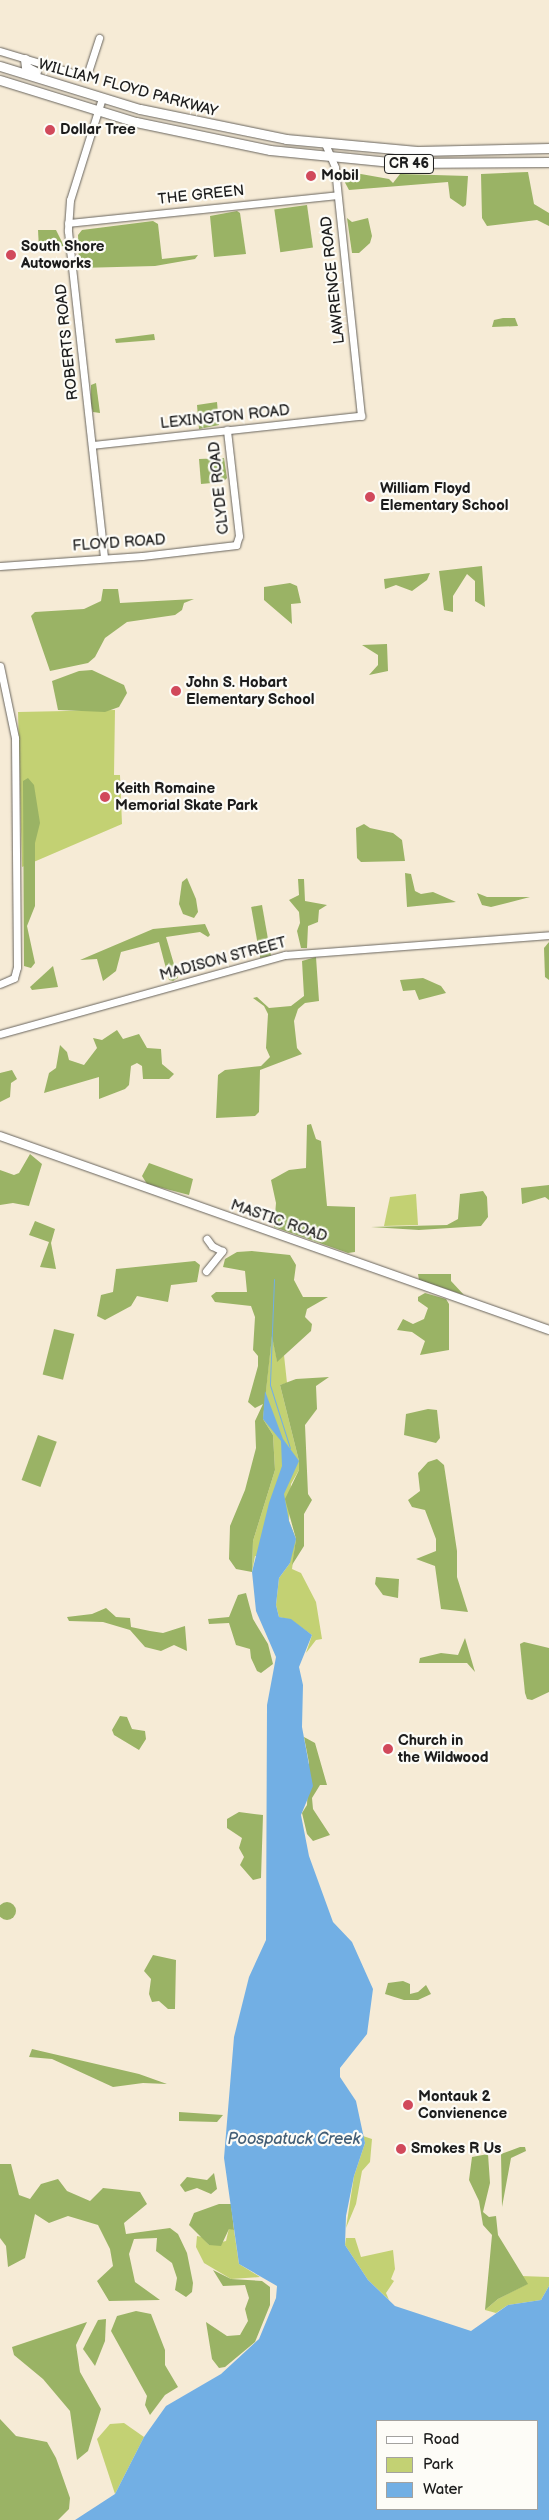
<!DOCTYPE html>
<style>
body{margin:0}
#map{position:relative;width:549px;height:2520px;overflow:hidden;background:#f6ebd6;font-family:"Balsamiq Sans",sans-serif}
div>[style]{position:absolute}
.green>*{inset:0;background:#c3d173}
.forest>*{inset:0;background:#9ab365;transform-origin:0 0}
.round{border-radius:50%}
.water>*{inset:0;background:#72afe4}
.stream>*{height:1px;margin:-0.5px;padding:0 0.5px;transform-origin:0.5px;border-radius:0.5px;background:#72afe4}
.roads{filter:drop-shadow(0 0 1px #68645d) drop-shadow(0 0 1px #68645d)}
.tertiary>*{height:7px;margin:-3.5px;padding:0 3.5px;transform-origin:3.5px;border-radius:3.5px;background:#fff}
.secondary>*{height:8px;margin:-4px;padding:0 4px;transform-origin:4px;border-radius:4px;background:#fff}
.trunk>*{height:9px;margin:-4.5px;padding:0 4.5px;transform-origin:4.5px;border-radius:4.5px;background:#fff}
.dots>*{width:14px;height:14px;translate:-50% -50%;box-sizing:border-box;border:2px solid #fdfcf7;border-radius:50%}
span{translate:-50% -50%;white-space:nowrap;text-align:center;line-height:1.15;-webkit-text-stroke:4.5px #fdfcf7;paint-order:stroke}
.shield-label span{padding:1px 4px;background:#fdfcf7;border:1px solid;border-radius:4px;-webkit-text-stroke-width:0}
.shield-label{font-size:14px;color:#1c1c1c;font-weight:700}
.street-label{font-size:15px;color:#1c1c1c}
.poi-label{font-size:15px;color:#1c1c1c;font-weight:700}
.left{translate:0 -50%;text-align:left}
.water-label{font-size:16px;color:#435e76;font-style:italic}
.legend{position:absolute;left:376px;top:2420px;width:162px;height:90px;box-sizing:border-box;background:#fdfcf7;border:1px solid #a3a29f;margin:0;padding:6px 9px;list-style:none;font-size:15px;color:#1c1c1c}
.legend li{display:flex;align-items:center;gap:10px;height:25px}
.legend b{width:25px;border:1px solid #a3a29f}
</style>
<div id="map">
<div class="green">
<i style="clip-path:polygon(115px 710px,114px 775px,120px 775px,122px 824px,22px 867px,18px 712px)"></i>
<i style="clip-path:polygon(416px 1194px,418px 1225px,384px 1226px,390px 1197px)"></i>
<i style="clip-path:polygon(272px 1333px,277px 1361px,284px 1355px,287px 1383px,280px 1385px,299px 1461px,299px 1470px,291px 1484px,289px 1521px,296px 1539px,292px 1569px,301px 1573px,316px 1602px,322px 1639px,316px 1640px,306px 1653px,312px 1635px,291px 1620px,279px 1617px,276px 1605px,279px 1578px,290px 1563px,255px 1556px,252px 1572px,253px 1541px,275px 1470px,273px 1435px,263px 1419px)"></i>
<i style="clip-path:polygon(363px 2136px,372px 2139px,370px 2162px,362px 2171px,356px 2204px,346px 2228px,354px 2176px,365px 2143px)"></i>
<i style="clip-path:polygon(229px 2228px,234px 2230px,239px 2264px,260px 2277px,231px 2279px,204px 2263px,196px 2247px,197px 2236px,202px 2237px,209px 2245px,226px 2241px)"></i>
<i style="clip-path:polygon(346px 2238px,355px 2238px,361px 2257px,393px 2250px,395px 2269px,391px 2279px,394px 2281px,386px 2293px,389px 2300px,368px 2280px,345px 2245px)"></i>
<i style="clip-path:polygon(521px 2276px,549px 2277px,549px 2286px,541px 2300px,508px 2305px,496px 2313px,485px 2310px,498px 2299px,527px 2284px)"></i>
<i style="clip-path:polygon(124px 2423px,144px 2437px,115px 2494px,97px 2439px,110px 2424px)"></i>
</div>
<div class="forest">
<i style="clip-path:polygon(344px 171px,389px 179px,393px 183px,400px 174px,468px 176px,466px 205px,463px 207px,450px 198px,448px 182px,349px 190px,342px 177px)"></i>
<i style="clip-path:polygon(528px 172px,534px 204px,549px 213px,549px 226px,537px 220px,487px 226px,482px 218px,481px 174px)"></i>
<i style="left:307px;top:205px;width:43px;height:33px;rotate:82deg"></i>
<i style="clip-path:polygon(237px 211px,240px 213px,246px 254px,214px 257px,210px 216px)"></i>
<i style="clip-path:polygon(347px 218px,352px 222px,368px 218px,372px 236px,370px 243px,359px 253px,352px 253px)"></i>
<i style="clip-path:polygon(153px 221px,158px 224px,162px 259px,198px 255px,195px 259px,155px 266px,79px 268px,78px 235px,82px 230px)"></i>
<i style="clip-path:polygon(38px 230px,56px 230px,64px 246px,39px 249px)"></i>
<i style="clip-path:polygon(503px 318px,515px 318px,518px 326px,492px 327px,494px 320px)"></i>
<i style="clip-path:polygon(154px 334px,155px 340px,116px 343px,115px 339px)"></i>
<i style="clip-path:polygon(96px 383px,100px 413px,93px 412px,91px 405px,91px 385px)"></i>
<i style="clip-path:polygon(217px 402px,219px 425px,199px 429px,197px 405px)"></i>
<i style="clip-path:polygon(224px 458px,227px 478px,223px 482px,201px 484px,199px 459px)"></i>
<i style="clip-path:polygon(482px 566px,485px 607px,475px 601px,475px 581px,467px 574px,453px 596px,453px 612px,444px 610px,439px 571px)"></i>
<i style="clip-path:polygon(430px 573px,427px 580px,412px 591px,396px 585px,385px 589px,384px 579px)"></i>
<i style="clip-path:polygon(290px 583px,297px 586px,301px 603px,291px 604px,292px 624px,264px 600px,264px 587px)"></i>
<i style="clip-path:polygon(103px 589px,118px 589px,120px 603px,194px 599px,184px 603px,182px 610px,175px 615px,127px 622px,105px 638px,95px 657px,88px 663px,50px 671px,31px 616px,35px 612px,84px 609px,101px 601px)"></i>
<i style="clip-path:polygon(387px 644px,388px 671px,369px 675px,378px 665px,378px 655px,362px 645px)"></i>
<i style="clip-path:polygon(92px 670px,124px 685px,127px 693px,119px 707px,105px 712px,58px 710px,52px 681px,79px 671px)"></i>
<i style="clip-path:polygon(28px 778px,34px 785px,40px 823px,35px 843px,35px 906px,27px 926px,35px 963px,31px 968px,24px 966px,23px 781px)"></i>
<i style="clip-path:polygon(364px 824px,370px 828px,393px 833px,402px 840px,405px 861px,361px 862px,357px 858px,356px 828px)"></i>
<i style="clip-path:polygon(405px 873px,411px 874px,415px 891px,421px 894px,433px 892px,456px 902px,407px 907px)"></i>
<i style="clip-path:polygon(187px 878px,196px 899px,198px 912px,194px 918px,183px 914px,179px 904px,182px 882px)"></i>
<i style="clip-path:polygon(298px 879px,304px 879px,305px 901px,327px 905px,319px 910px,318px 922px,308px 926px,307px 948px,301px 948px,297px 931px,300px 923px,299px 912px,289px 900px,299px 895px)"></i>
<i style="clip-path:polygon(477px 893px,487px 897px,530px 897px,491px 907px,482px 905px)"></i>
<i style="left:262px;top:905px;width:52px;height:11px;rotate:80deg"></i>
<i style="clip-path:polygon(205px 924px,210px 935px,208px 937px,200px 932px,166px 937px,178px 978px,173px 981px,169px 980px,159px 942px,121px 952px,116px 971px,103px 981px,97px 959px,80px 960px,153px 929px)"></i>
<i style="clip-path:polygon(549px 942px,549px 980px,545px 977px,544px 948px)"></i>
<i style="clip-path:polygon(316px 957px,319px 1001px,305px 1003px,298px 1009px,294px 1021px,297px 1048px,302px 1054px,260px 1070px,259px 1112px,255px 1116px,216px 1118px,218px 1075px,225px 1070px,261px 1066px,270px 1057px,266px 1048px,268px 1014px,264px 1006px,253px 998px,257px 997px,269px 1008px,291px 1006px,304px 996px,302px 961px)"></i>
<i style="clip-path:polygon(53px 966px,58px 987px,32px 990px,30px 987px)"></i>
<i style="clip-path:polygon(423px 978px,441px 986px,446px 993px,419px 1000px,415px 990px,403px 991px,400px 980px)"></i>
<i style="clip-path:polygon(117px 1030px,123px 1039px,139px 1034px,147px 1048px,161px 1049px,162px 1064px,174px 1074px,169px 1079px,143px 1079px,142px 1066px,137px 1063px,131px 1066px,129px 1085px,125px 1089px,99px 1099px,99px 1077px,44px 1093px,49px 1073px,56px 1068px,60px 1045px,67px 1052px,69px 1060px,84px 1065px,97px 1048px,93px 1038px,102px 1040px)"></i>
<i style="clip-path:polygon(12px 1070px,17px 1079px,11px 1083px,10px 1097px,0 1102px,0 1073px)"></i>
<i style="clip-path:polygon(311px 1124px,316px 1139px,321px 1141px,327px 1206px,355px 1207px,355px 1252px,348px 1253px,274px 1227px,276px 1203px,271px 1180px,289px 1170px,306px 1168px,307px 1125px)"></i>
<i style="clip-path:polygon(30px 1154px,42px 1164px,29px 1206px,13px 1203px,0 1205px,0 1170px,14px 1175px,19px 1173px)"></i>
<i style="clip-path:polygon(149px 1163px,193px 1179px,189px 1195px,147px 1184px,142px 1176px)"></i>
<i style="clip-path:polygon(549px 1185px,549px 1200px,545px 1197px,522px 1204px,521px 1188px)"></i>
<i style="clip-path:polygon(483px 1191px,487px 1197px,488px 1217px,481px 1226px,419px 1230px,371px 1227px,447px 1225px,458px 1219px,460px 1194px)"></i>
<i style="clip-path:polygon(35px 1221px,55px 1229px,51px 1243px,56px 1269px,40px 1267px,49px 1242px,29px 1235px)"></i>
<i style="clip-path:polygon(252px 1251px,290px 1255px,296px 1265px,294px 1280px,303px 1297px,328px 1297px,307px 1309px,305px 1317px,312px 1324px,311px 1331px,277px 1362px,272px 1336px,263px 1419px,273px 1435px,275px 1470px,253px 1541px,252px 1572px,236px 1569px,229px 1559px,230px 1526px,245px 1490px,256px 1448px,255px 1421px,263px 1404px,255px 1408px,248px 1402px,258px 1366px,258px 1356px,253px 1350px,255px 1317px,251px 1306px,215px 1302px,211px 1296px,216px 1292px,247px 1292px,245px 1271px,223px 1267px,225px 1259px,237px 1252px)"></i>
<i style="clip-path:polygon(195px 1261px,200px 1265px,197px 1282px,171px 1285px,168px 1302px,137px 1296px,131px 1306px,105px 1320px,97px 1316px,101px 1295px,113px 1292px,116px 1269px)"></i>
<i style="clip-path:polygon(418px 1274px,451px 1274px,451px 1281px,464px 1295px,419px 1280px)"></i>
<i style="clip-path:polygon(425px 1293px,446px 1299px,449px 1304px,449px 1350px,420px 1355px,425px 1341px,412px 1332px,397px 1330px,403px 1319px,413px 1324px,424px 1319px,428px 1308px,418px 1301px,418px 1297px)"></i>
<i style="left:54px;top:1329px;width:21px;height:47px;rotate:14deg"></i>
<i style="clip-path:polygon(329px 1377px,316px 1386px,317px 1409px,305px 1425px,308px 1494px,312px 1500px,304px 1514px,304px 1546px,292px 1565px,296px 1539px,285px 1499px,299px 1470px,299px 1461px,280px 1385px,296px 1379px)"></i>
<i style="clip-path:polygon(428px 1409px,437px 1410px,440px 1438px,436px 1443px,404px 1435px,406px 1414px)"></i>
<i style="left:38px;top:1435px;width:20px;height:48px;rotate:20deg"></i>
<i style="clip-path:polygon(437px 1459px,444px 1465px,457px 1551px,457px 1577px,468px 1612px,441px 1609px,435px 1566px,416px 1559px,436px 1551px,436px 1539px,425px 1510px,412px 1507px,408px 1500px,420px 1491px,418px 1473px,428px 1462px)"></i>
<i style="clip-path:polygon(376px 1577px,399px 1579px,398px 1598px,383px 1595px,375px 1584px)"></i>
<i style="clip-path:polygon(246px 1593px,253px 1619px,268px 1644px,273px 1664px,261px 1673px,257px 1671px,251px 1658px,250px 1649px,236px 1645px,229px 1623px,209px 1624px,208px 1619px,229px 1617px,238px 1595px)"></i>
<i style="clip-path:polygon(106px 1608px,116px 1617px,130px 1618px,131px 1627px,150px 1631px,163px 1633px,185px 1626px,187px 1651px,174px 1645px,161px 1651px,145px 1647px,130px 1630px,103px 1622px,69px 1621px,67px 1617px,92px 1614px)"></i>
<i style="clip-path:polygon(465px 1638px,475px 1672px,467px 1663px,419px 1663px,420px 1658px,441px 1653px,458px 1655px)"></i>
<i style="clip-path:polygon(524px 1642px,549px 1648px,549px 1692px,532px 1700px,527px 1699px,525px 1693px,520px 1644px)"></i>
<i style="clip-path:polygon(120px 1716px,127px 1717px,132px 1729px,145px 1731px,146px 1739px,139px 1750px,114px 1735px,112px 1730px)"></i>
<i style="clip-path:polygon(304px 1737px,315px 1743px,327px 1785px,320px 1785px,312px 1798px,313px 1809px,330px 1835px,313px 1841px,307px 1834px,302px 1813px,307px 1805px,309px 1763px)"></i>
<i style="clip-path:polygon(239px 1812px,263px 1815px,261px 1878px,253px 1880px,240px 1865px,244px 1857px,239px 1848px,242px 1838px,227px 1828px,227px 1819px)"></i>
<i class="round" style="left:-2px;top:1902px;width:18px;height:18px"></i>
<i style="clip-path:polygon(153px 1955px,176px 1960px,175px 2009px,168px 2009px,159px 2001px,152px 2002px,149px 1994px,151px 1979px,144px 1971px)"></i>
<i style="clip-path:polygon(403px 1981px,410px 1984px,410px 1994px,418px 1992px,426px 1985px,431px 1994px,418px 2000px,404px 2000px,385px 1994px,388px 1983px)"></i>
<i style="clip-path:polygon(32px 2049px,139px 2074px,167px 2084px,143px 2083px,113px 2087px,52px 2059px,29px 2057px)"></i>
<i style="clip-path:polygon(179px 2112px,223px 2115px,217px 2122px,179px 2121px)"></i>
<i style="clip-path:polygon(520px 2147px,525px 2147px,526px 2151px,511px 2158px,502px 2207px,501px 2154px)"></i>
<i style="clip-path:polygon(488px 2154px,490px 2183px,483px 2212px,489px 2217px,496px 2216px,498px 2235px,528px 2284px,498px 2299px,485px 2310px,492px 2235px,483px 2225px,479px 2201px,469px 2180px,472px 2157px)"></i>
<i style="clip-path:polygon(0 2164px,11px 2164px,19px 2195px,30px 2199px,41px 2184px,58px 2179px,67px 2191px,90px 2201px,103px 2188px,140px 2192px,147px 2204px,124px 2223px,126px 2234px,170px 2228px,178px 2234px,187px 2253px,193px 2283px,192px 2292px,186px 2297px,175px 2290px,177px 2278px,172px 2263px,156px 2251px,157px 2238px,134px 2239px,129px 2254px,135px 2282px,160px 2300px,109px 2301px,97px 2281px,113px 2266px,110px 2249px,98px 2225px,68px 2216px,49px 2223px,35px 2214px,25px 2258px,8px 2267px,6px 2246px,0 2238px)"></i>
<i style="clip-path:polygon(214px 2173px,217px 2189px,211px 2194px,197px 2188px,185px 2192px,180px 2185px,187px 2177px,207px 2180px)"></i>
<i style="clip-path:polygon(219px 2204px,231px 2204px,234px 2230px,229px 2229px,221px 2246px,209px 2245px,189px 2225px,194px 2213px)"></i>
<i style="clip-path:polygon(213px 2270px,231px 2279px,262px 2281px,270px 2287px,270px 2305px,255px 2342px,225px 2367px,219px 2368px,212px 2359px,206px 2322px,227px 2336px,240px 2335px,248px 2321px,245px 2309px,249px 2298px,245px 2285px,223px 2286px)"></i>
<i style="clip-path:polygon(136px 2311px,151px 2314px,165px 2350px,165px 2365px,178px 2387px,165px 2395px,150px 2415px,145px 2405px,147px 2396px,111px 2331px,117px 2316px)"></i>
<i style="clip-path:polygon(106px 2319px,105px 2341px,95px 2366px,83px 2349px,98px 2320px)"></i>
<i style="clip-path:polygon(87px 2322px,76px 2345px,80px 2372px,101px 2409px,88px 2451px,77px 2460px,70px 2411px,43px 2379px,14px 2355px,12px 2347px)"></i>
<i style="clip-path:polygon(0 2419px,16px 2436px,47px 2442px,56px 2458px,70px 2498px,69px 2509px,58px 2520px,0 2520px)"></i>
</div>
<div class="water">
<i style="clip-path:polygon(evenodd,265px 1391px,283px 1439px,299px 1461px,284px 1494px,289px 1521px,296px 1539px,290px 1563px,279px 1578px,276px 1605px,279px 1617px,291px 1619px,312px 1635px,299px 1667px,303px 1685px,302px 1727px,313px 1786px,301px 1815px,309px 1856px,333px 1922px,352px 1942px,373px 1989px,367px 2034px,340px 2068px,340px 2077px,356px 2101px,365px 2143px,354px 2176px,346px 2216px,345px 2245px,368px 2280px,395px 2306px,471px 2331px,508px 2305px,541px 2300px,549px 2286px,549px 2520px,75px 2520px,115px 2494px,144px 2437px,166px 2406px,221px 2374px,259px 2339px,276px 2298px,277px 2286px,239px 2264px,224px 2158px,234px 2037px,249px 1977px,266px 1940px,267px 1705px,276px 1657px,256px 1611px,252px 1572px,269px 1503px,282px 1466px,281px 1441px,263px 1419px,265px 1391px,378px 2421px,538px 2421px,538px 2509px,378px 2509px,378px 2421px)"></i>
</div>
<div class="stream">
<i style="left:274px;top:1279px;width:106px;rotate:92.2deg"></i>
<i style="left:270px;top:1385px;width:66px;rotate:72.4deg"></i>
</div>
<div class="roads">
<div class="tertiary">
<i style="left:0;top:51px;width:87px;rotate:16.8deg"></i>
<i style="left:83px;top:76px;width:6px;rotate:-39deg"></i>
<i style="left:88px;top:72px;width:36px;rotate:-72deg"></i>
<i style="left:102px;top:98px;width:107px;rotate:107.4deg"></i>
<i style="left:70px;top:200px;width:31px;rotate:94deg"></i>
<i style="left:68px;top:231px;width:329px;rotate:83.7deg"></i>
<i style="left:68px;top:223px;width:270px;rotate:-5.9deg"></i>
<i style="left:92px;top:445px;width:271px;rotate:-6.2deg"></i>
<i style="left:361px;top:416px;width:250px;rotate:-96deg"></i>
<i style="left:335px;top:167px;width:26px;rotate:-113deg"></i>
<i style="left:0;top:566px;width:142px;rotate:-4deg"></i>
<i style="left:142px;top:556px;width:95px;rotate:-6.7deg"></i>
<i style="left:236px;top:545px;width:9px;rotate:-72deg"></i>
<i style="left:239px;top:536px;width:107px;rotate:-96.5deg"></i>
<i style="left:0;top:666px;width:74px;rotate:78.2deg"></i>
<i style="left:15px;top:738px;width:229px;rotate:89.5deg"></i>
<i style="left:17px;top:967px;width:11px;rotate:105deg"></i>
<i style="left:14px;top:978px;width:15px;rotate:157deg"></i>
<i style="left:0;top:1034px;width:296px;rotate:-15.5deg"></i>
<i style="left:285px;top:955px;width:265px;rotate:-4.3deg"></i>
<i style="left:206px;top:1271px;width:26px;rotate:-51deg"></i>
<i style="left:222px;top:1251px;width:11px;rotate:-153deg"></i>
<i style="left:212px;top:1246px;width:9px;rotate:-126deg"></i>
</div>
<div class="secondary">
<i style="left:0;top:1136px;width:582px;rotate:19.46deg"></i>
</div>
<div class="trunk">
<i style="left:25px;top:59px;width:8px;rotate:83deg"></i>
<i style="left:26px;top:67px;width:11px;rotate:27deg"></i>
<i style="left:0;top:66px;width:146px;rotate:17.1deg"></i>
<i style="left:140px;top:109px;width:149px;rotate:11.6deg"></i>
<i style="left:286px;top:139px;width:134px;rotate:5.2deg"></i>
<i style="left:419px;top:151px;width:130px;rotate:-1.3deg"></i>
<i style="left:0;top:80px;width:142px;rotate:17.2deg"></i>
<i style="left:136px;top:122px;width:137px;rotate:11.8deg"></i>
<i style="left:270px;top:150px;width:132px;rotate:5.7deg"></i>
<i style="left:401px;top:163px;width:148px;rotate:-0.4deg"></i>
</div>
</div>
<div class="dots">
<i style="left:50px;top:130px;background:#d1495b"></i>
<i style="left:311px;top:176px;background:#d1495b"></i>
<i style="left:11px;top:255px;background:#d1495b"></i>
<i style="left:370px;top:497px;background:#d1495b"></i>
<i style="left:176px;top:691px;background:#d1495b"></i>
<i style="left:105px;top:797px;background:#d1495b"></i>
<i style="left:388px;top:1749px;background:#d1495b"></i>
<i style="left:408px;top:2105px;background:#d1495b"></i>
<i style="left:401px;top:2149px;background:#d1495b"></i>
</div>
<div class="shield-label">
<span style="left:409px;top:164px">CR 46</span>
</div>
<div class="street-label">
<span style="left:128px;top:88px;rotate:15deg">WILLIAM FLOYD PARKWAY</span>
<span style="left:201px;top:195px;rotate:-6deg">THE GREEN</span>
<span style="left:333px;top:280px;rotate:-96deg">LAWRENCE ROAD</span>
<span style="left:67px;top:342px;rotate:-96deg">ROBERTS ROAD</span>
<span style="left:225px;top:417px;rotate:-6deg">LEXINGTON ROAD</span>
<span style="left:219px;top:488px;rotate:-96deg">CLYDE ROAD</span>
<span style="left:119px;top:543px;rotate:-4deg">FLOYD ROAD</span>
<span style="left:223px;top:959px;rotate:-15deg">MADISON STREET</span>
<span style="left:279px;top:1221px;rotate:19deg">MASTIC ROAD</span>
</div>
<div class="poi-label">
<span class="left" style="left:60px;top:130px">Dollar Tree</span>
<span class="left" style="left:321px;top:176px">Mobil</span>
<span class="left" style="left:21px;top:255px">South Shore<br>Autoworks</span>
<span class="left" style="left:380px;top:497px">William Floyd<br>Elementary School</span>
<span class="left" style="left:186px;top:691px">John S. Hobart<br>Elementary School</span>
<span class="left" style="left:115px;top:797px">Keith Romaine<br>Memorial Skate Park</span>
<span class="left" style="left:398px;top:1749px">Church in<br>the Wildwood</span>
<span class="left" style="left:418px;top:2105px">Montauk 2<br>Convienence</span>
<span class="left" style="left:411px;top:2149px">Smokes R Us</span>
</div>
<div class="water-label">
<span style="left:294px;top:2140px">Poospatuck Creek</span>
</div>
<ul class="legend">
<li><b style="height:6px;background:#fff"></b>Road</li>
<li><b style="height:14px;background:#c3d173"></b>Park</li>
<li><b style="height:14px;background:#72afe4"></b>Water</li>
</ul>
</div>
